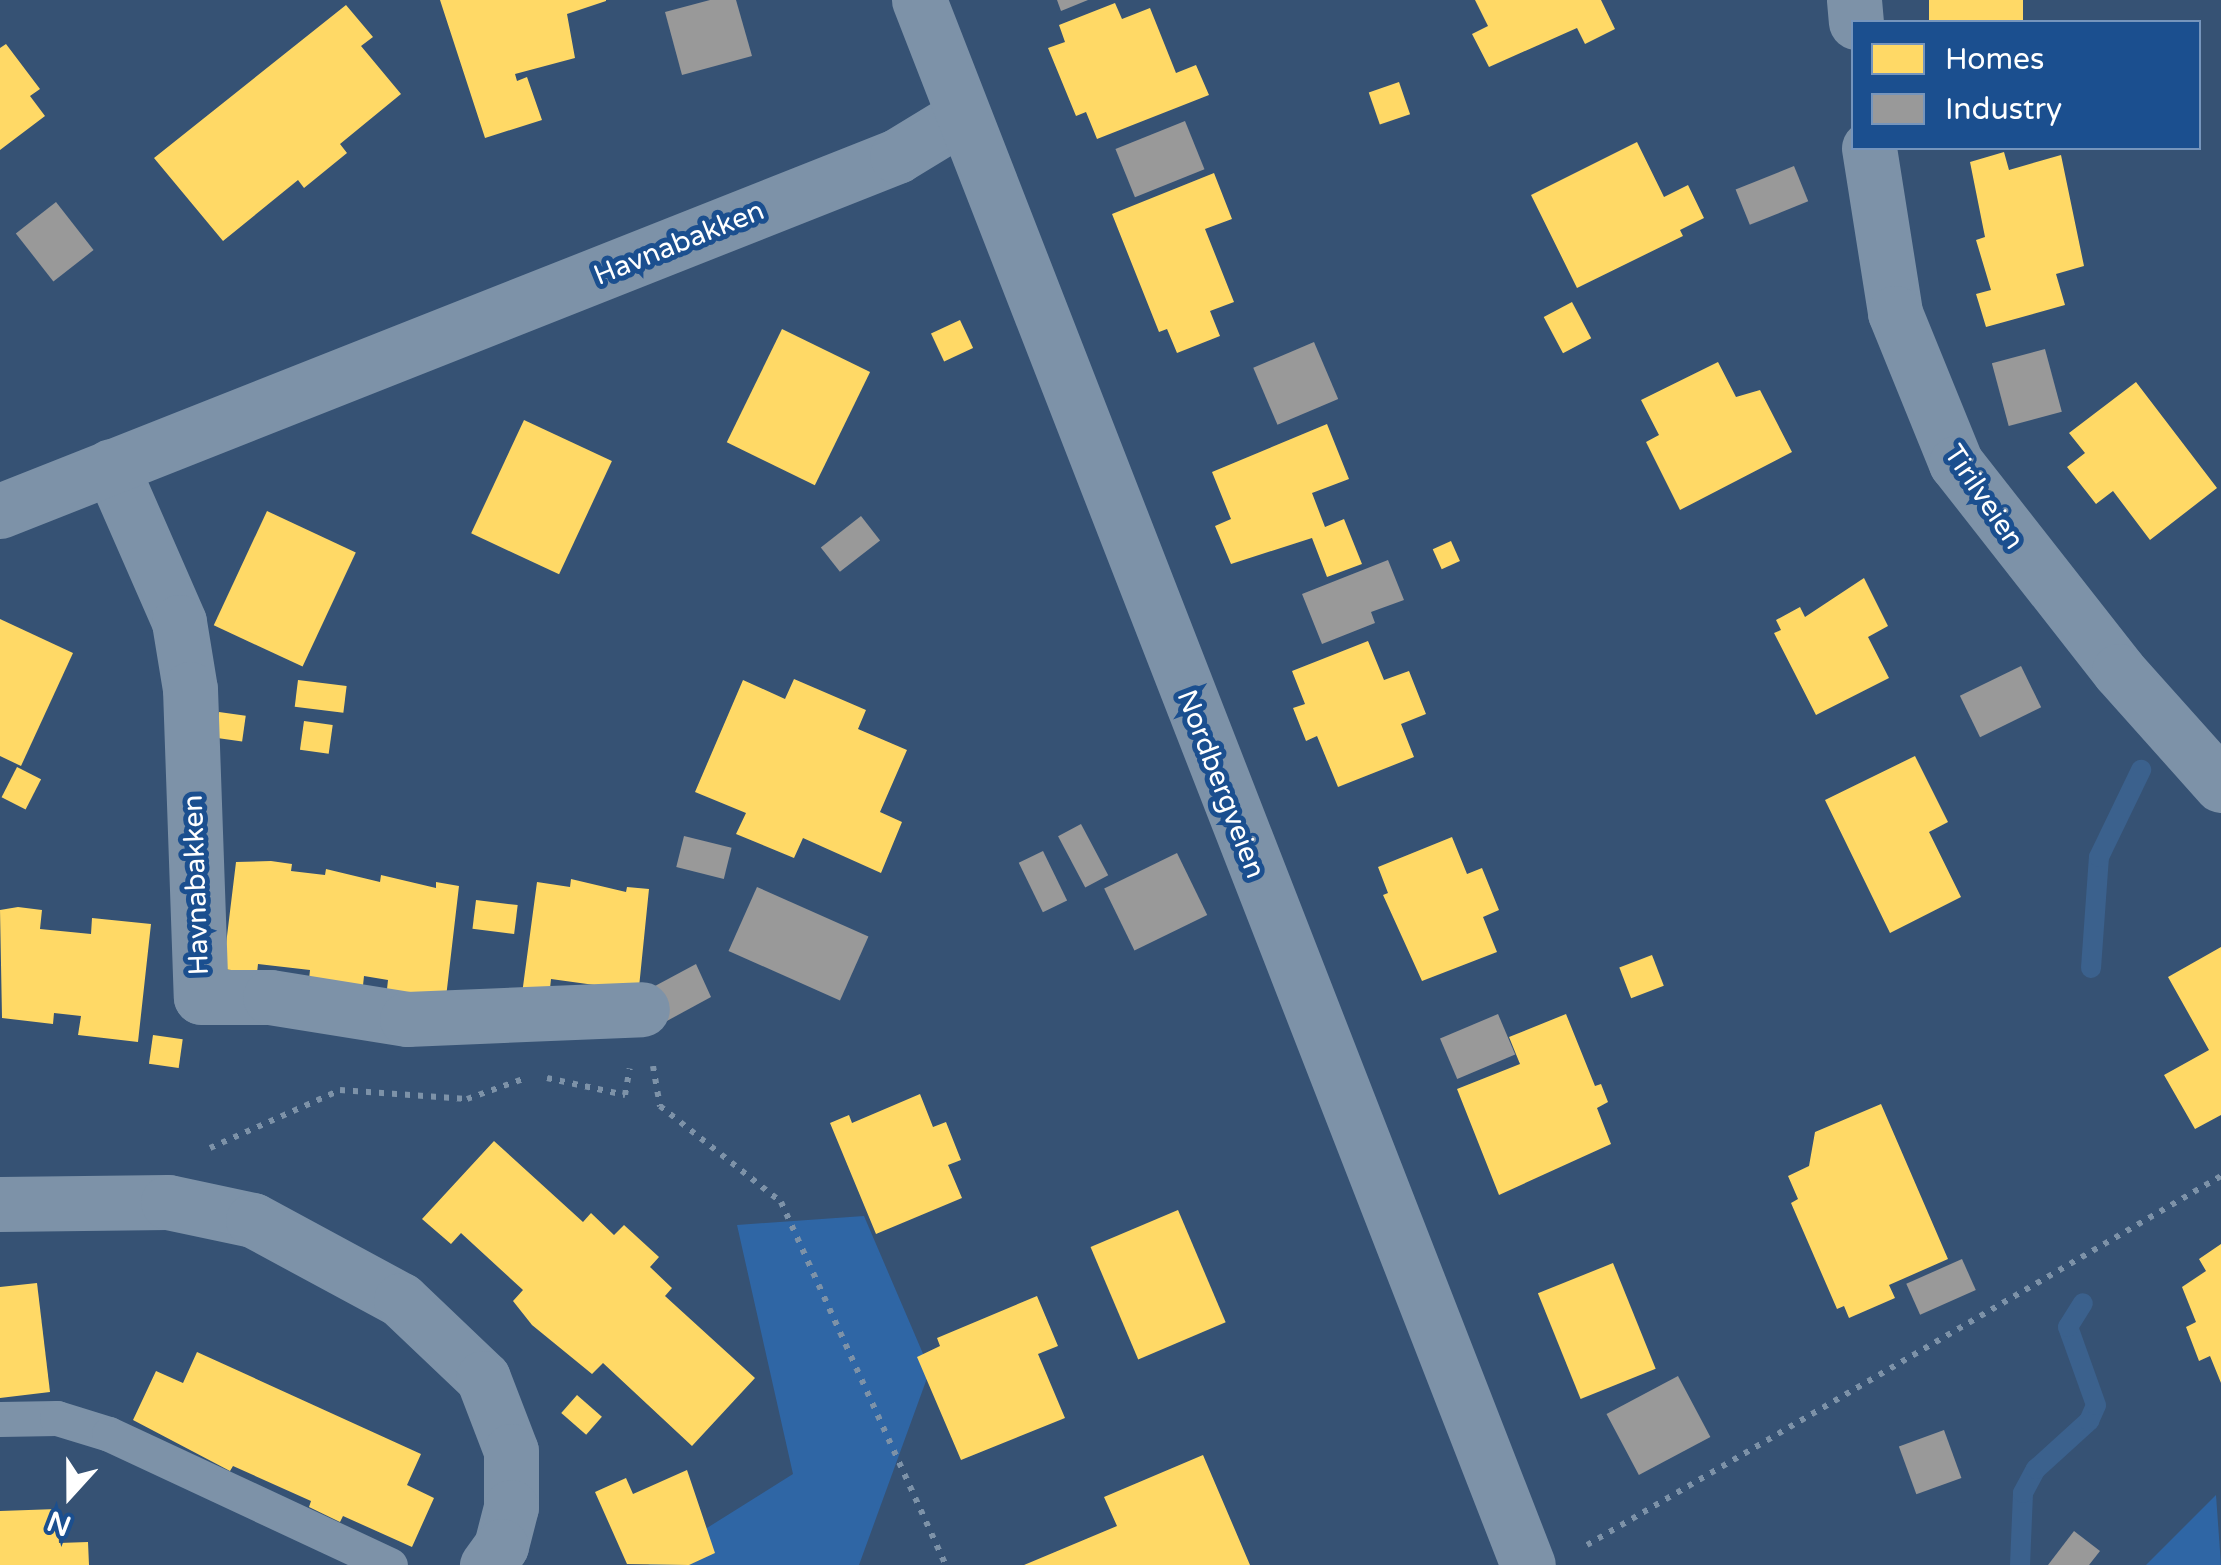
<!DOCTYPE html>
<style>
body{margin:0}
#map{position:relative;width:2221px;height:1565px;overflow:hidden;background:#365274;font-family:"Varela Round",sans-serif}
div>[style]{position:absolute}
.green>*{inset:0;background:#2f66a5}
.homes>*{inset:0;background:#ffd966;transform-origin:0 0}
.industry>*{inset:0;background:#999;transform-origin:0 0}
.stream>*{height:20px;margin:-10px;padding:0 10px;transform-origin:10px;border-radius:10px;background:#3b618d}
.path>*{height:6px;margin-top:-3px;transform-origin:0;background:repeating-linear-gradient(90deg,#7d92a8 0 5px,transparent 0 13px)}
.service>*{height:35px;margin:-17.5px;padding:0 17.5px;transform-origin:17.5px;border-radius:17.5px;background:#7d92a8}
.minor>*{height:55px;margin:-27.5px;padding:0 27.5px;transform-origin:27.5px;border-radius:27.5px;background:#7d92a8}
.tertiary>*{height:55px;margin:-27.5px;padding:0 27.5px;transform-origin:27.5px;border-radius:27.5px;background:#7d92a8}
span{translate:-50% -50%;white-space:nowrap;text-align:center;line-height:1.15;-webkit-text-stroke:10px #1b4f8f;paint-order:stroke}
.street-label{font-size:28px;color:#fff}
.legend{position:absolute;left:1851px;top:20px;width:350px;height:130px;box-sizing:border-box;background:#1b4f8f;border:2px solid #7695bc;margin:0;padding:12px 18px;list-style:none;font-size:30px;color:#fff}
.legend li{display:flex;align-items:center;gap:20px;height:50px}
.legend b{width:50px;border:2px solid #7695bc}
.north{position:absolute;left:20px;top:1445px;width:100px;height:100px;-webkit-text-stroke:8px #1b4f8f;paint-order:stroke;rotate:201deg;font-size:28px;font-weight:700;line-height:40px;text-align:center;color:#fff}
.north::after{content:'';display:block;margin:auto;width:35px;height:45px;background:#fff;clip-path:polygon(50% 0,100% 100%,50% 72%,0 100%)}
</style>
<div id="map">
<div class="green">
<i style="clip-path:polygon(864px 1216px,930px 1370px,859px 1565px,648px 1565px,793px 1474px,737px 1225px)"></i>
<i style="clip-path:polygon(2216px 1495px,2221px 1565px,2146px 1565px)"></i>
</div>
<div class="homes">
<i style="clip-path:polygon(440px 0,606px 0,606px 1px,567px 14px,575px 58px,515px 74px,517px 81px,527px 77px,542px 120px,485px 138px)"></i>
<i style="clip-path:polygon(1475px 0,1601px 0,1615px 29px,1585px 44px,1577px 28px,1489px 67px,1472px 34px,1488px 26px)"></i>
<i style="left:1929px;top:0;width:94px;height:23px"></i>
<i style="clip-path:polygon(1115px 3px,1122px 19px,1150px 8px,1176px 73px,1196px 65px,1209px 95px,1097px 139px,1086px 112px,1076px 116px,1048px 48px,1065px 42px,1059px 25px)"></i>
<i style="clip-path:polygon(346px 5px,373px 37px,361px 46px,401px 94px,340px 144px,347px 153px,304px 188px,298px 180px,223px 241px,154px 158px)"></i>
<i style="clip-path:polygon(6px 44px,40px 89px,30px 96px,45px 116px,0 150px,0 48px)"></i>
<i style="left:1399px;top:82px;width:34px;height:32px;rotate:71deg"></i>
<i style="clip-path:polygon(1637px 142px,1664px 197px,1688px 185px,1704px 218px,1680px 230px,1683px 236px,1577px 288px,1531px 195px)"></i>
<i style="clip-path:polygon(2004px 152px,2009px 170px,2061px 155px,2084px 266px,2056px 274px,2065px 305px,1986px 327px,1976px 294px,1991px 290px,1976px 240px,1985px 237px,1970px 162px)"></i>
<i style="clip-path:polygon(1214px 173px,1232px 219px,1205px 229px,1234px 302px,1210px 311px,1220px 336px,1177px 353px,1167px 329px,1159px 332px,1112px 214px)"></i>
<i style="left:1572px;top:302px;width:41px;height:32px;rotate:62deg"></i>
<i style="left:960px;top:320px;width:31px;height:32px;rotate:65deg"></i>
<i style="left:782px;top:329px;width:98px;height:126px;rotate:26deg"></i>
<i style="clip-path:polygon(1718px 362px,1736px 397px,1760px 390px,1792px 452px,1680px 510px,1646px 442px,1659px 435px,1641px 400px)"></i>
<i style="clip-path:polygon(2136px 382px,2217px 488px,2150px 540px,2113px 491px,2096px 504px,2067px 467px,2085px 453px,2069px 433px)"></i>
<i style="left:524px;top:420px;width:97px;height:125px;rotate:25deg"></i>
<i style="clip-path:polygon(1327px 424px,1349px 479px,1312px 493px,1325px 527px,1344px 519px,1362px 564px,1327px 577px,1312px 538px,1231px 564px,1215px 526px,1231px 519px,1212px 472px)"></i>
<i style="left:267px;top:511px;width:98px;height:126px;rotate:25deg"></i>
<i style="left:1451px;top:541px;width:22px;height:20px;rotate:66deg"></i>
<i style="clip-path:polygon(1864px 578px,1888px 626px,1868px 637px,1889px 678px,1816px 715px,1774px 633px,1781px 630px,1776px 620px,1800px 607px,1805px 617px)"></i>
<i style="clip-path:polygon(0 619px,73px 653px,21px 766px,0 756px)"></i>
<i style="clip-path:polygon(1368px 641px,1384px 680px,1409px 671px,1426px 714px,1401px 724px,1414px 757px,1338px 787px,1317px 736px,1306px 741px,1293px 708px,1305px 704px,1292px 671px)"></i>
<i style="clip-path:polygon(794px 679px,866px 710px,858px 729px,907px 750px,880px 812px,902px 822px,881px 873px,803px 838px,794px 858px,736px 834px,746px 813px,695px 792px,743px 680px,785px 699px)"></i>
<i style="left:298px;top:680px;width:49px;height:27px;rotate:7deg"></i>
<i style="left:219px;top:712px;width:27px;height:26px;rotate:8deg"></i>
<i style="left:304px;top:721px;width:29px;height:29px;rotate:8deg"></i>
<i style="clip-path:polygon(1915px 756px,1948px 822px,1929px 832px,1961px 897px,1890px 933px,1825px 800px)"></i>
<i style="left:17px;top:767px;width:27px;height:34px;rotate:27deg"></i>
<i style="clip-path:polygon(1452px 837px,1467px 874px,1482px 868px,1499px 910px,1483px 917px,1497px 952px,1422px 981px,1383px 895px,1388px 893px,1378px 867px)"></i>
<i style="clip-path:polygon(271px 861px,292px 864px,291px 871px,325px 875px,326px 869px,380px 882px,381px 875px,436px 888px,436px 882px,459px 886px,445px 1006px,386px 998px,388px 980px,364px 976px,362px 995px,308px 989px,310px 970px,258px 964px,257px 973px,223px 969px,236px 862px)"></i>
<i style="clip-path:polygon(571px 879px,626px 892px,627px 887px,649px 889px,637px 1007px,609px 987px,551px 979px,549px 998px,522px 994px,537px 882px,570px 887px)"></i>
<i style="left:476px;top:900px;width:42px;height:29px;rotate:7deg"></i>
<i style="clip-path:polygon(18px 907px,42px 910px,40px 929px,91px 934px,92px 918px,151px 924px,138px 1042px,78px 1035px,81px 1016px,54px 1013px,53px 1024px,2px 1018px,0 910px)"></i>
<i style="clip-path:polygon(2221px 947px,2221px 1115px,2195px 1129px,2164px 1075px,2209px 1050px,2168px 977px)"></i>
<i style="left:1652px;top:955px;width:33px;height:35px;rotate:69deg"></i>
<i style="clip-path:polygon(1566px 1014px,1595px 1086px,1601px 1084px,1608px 1102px,1597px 1108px,1611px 1144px,1499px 1195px,1457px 1089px,1520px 1064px,1509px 1037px)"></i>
<i style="left:153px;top:1035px;width:30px;height:29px;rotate:8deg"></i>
<i style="clip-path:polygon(920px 1094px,933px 1127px,946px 1122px,961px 1160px,948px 1165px,962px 1198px,876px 1234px,830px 1123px,849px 1115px,852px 1123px)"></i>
<i style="clip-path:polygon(1881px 1104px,1948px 1259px,1889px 1285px,1895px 1298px,1849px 1318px,1844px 1306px,1837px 1309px,1791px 1203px,1798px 1199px,1788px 1176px,1809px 1166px,1815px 1132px)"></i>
<i style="clip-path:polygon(494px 1141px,583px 1222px,591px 1213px,614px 1235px,624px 1225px,659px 1257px,650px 1267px,672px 1288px,665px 1296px,755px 1378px,692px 1446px,603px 1363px,592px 1374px,532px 1325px,513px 1301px,523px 1290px,461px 1233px,451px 1244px,422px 1219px)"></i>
<i style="left:1178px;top:1210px;width:122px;height:95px;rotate:67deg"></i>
<i style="clip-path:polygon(2221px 1244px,2221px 1383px,2210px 1356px,2199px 1361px,2186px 1327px,2196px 1322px,2182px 1287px,2206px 1271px,2199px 1259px)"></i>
<i style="left:1613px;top:1263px;width:114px;height:81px;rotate:68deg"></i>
<i style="clip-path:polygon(37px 1283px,50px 1392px,0 1398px,0 1287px)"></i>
<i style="clip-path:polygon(1037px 1296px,1058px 1346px,1038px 1354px,1065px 1418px,961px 1460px,917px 1357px,940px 1346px,937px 1338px)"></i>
<i style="clip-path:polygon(197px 1352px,421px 1454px,407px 1485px,434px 1498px,412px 1547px,343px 1516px,340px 1522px,309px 1507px,311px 1501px,233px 1466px,230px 1471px,133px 1420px,156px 1371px,183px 1383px)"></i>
<i style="left:577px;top:1395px;width:33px;height:24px;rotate:41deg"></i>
<i style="clip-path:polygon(1203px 1455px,1250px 1565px,1024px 1565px,1117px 1526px,1104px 1497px)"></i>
<i style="clip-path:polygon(687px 1470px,715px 1553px,689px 1565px,627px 1564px,595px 1492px,626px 1478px,633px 1494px)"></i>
<i style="clip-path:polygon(57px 1509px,59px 1543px,88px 1542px,89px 1565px,0 1565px,0 1511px)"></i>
</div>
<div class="industry">
<i style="clip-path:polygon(710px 0,736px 0,752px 56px,682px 75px,665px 12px)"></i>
<i style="clip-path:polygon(1057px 0,1088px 0,1061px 11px)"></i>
<i style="left:1185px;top:121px;width:52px;height:75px;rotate:68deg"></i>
<i style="left:1794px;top:166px;width:38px;height:63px;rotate:68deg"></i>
<i style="left:56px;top:202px;width:61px;height:51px;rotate:52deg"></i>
<i style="left:1314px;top:342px;width:62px;height:66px;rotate:67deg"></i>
<i style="left:2045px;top:349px;width:65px;height:55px;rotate:75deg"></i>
<i style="left:861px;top:516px;width:31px;height:51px;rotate:52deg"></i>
<i style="clip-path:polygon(1388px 560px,1404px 600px,1371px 612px,1375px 623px,1322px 644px,1302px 594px)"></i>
<i style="left:2021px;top:666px;width:46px;height:68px;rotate:64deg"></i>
<i style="left:1081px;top:824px;width:58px;height:26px;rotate:62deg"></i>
<i style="left:684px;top:836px;width:49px;height:32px;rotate:14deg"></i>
<i style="left:1043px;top:851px;width:55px;height:27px;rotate:64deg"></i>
<i style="left:1177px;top:853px;width:69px;height:81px;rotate:64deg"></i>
<i style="left:757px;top:887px;width:122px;height:70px;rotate:24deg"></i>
<i style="clip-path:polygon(696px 964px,711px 997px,665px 1022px,655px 986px)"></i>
<i style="left:1498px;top:1014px;width:44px;height:63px;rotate:67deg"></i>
<i style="left:1962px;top:1259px;width:34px;height:61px;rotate:66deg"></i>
<i style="left:1678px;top:1376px;width:69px;height:81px;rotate:62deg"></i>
<i style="left:1944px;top:1430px;width:51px;height:48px;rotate:70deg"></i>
<i style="clip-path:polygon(2074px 1531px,2100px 1551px,2089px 1565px,2048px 1565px)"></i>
</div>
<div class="stream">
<i style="left:2091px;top:968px;width:111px;rotate:-85.9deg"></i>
<i style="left:2099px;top:857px;width:97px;rotate:-64.2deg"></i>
<i style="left:2020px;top:1565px;width:72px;rotate:-87.6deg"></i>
<i style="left:2023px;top:1493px;width:27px;rotate:-62deg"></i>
<i style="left:2036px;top:1469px;width:72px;rotate:-42.2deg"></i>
<i style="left:2089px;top:1421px;width:17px;rotate:-66deg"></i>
<i style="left:2096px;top:1405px;width:83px;rotate:-109.7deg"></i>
<i style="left:2068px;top:1327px;width:28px;rotate:-58deg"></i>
</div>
<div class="path">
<i style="left:653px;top:1066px;width:41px;rotate:80.1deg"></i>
<i style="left:660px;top:1106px;width:154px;rotate:38.4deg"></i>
<i style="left:781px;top:1202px;width:399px;rotate:65.6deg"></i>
<i style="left:547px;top:1078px;width:80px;rotate:12.3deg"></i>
<i style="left:625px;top:1095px;width:27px;rotate:-80deg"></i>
<i style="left:210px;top:1148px;width:142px;rotate:-24deg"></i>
<i style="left:340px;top:1090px;width:127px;rotate:4.1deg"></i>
<i style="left:467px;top:1099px;width:63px;rotate:-19.6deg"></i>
<i style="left:1587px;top:1545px;width:734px;rotate:-30.2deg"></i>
</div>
<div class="service">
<i style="left:0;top:1419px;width:57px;rotate:-1deg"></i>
<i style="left:57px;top:1418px;width:54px;rotate:17.1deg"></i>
<i style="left:109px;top:1434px;width:310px;rotate:25deg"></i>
</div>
<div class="minor">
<i style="left:1854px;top:0;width:22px;rotate:85deg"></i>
<i style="left:1869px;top:148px;width:167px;rotate:81deg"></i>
<i style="left:1895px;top:313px;width:162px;rotate:67.9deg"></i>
<i style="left:1956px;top:463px;width:264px;rotate:51.9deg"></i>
<i style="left:2119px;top:671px;width:153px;rotate:48.2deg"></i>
<i style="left:111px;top:466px;width:170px;rotate:66.4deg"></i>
<i style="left:179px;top:622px;width:68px;rotate:80.7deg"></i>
<i style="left:190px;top:689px;width:308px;rotate:88deg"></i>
<i style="left:201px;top:997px;width:69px"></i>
<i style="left:270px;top:997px;width:139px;rotate:9.1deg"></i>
<i style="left:407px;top:1019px;width:235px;rotate:-2.4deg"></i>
<i style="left:0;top:511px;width:965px;rotate:-21.59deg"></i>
<i style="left:897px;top:156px;width:75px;rotate:-31.4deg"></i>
<i style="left:0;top:1204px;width:168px;rotate:-0.7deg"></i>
<i style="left:168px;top:1202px;width:87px;rotate:12deg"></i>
<i style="left:253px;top:1220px;width:168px;rotate:28.4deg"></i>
<i style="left:401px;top:1300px;width:113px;rotate:43.6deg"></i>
<i style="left:483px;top:1378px;width:78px;rotate:69deg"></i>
<i style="left:511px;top:1451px;width:56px;rotate:90deg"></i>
<i style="left:511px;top:1507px;width:40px;rotate:104.4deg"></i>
<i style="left:501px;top:1546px;width:24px;rotate:126deg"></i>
</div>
<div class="tertiary">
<i style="left:919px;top:0;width:1679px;rotate:68.74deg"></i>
</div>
<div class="street-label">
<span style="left:679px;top:243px;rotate:-22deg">Havnabakken</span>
<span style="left:1984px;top:497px;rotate:56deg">Tirilveien</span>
<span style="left:1221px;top:784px;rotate:69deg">Nordbergveien</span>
<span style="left:196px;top:885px;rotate:-92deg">Havnabakken</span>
</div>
<ul class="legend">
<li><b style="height:28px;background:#ffd966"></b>Homes</li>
<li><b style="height:28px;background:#999"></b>Industry</li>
</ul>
<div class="north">N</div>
</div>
